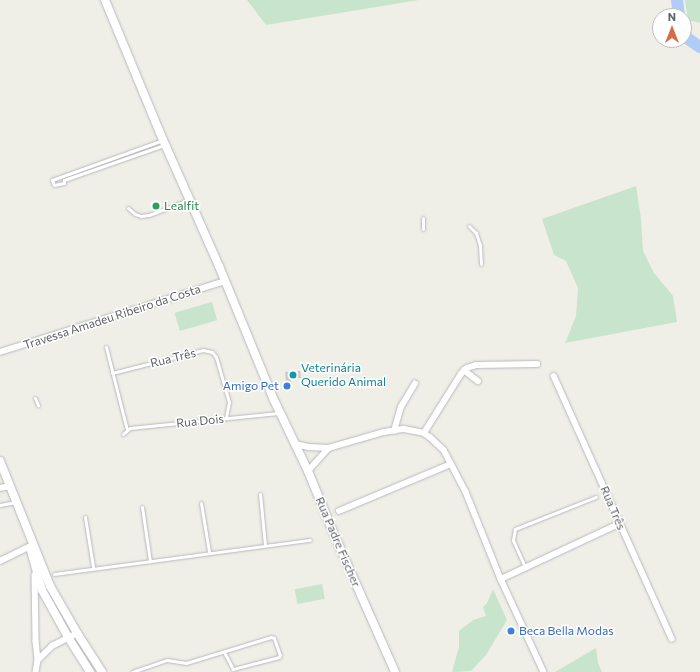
<!DOCTYPE html>
<meta charset="utf-8">
<style>
body{margin:0}
#map{position:relative;width:700px;height:672px;overflow:hidden;background:#efefe8;font-family:Commissioner,sans-serif}
div>[style]{position:absolute}
.green>*{inset:0;background:#c8e4cc;transform-origin:0 0}
.river>*{height:12px;margin:-6px;padding:0 6px;transform-origin:6px;border-radius:6px;background:#b1ccf6}
.building>*{inset:0;background:#cbc9c4}
.roads{filter:drop-shadow(0 0 1px #b8b8bd) drop-shadow(0 0 1px #b8b8bd)}
.service>*{height:3px;margin:-1.5px;padding:0 1.5px;transform-origin:1.5px;border-radius:1.5px;background:#fff}
.minor>*{height:5.5px;margin:-2.75px;padding:0 2.75px;transform-origin:2.75px;border-radius:2.75px;background:#fff}
.secondary>*{height:8px;margin:-4px;padding:0 4px;transform-origin:4px;border-radius:4px;background:#fff}
.dots>*{width:11px;height:11px;translate:-50% -50%;box-sizing:border-box;border:2px solid #fff;border-radius:50%}
span{translate:-50% -50%;white-space:nowrap;text-align:center;line-height:1.15;-webkit-text-stroke:3px #fff;paint-order:stroke}
.leisure-label{font-size:12px;color:#27864d}
.left{translate:0 -50%;text-align:left}
.street-label{font-size:12px;color:#5f6166}
.culture-label{font-size:12px;color:#0d838f}
.shop-label{font-size:12px;color:#366cbe}
.right{translate:-100% -50%;text-align:right}
.north{position:absolute;left:652px;top:8px;width:40px;height:40px;box-sizing:border-box;background:#fff;border:1px solid #bfc0c2;border-radius:50%;rotate:0deg;font-size:11px;font-weight:700;line-height:16px;text-align:center;color:#5f6166}
.north::after{content:'';display:block;margin:auto;width:14px;height:18px;background:#d66b47;clip-path:polygon(50% 0,100% 100%,50% 72%,0 100%)}
</style>
<div id="map">
<div class="green">
<i style="clip-path:polygon(247px 0,419px 0,266px 25px)"></i>
<i style="clip-path:polygon(685px 0,700px 0,700px 23px,688px 20px)"></i>
<i style="clip-path:polygon(636px 186px,641px 219px,643px 251px,654px 273px,673px 296px,677px 322px,565px 343px,576px 316px,578px 288px,566px 261px,554px 255px,542px 219px)"></i>
<i style="left:212px;top:302px;width:19px;height:39px;rotate:74deg"></i>
<i style="left:322px;top:584px;width:15px;height:28px;rotate:79deg"></i>
<i style="clip-path:polygon(493px 589px,507px 620px,486px 655px,471px 671px,452px 672px,459px 647px,459px 631px,473px 620px,486px 616px,483px 607px,487px 603px)"></i>
<i style="clip-path:polygon(596px 648px,598px 663px,602px 672px,555px 672px)"></i>
</div>
<div class="river">
<i style="left:677px;top:0;width:16px;rotate:83deg"></i>
<i style="left:684px;top:33px;width:6px;rotate:59deg"></i>
<i style="left:687px;top:38px;width:16px;rotate:35deg"></i>
</div>
<div class="building">
<i style="clip-path:polygon(300px 371px,301px 378px,291px 378px,292px 389px,285px 389px,282px 383px,286px 383px,285px 372px)"></i>
</div>
<div class="roads">
<div class="service">
<i style="left:163px;top:140px;width:118px;rotate:160.2deg"></i>
<i style="left:52px;top:180px;width:5px;rotate:68deg"></i>
<i style="left:54px;top:185px;width:10px;rotate:-11deg"></i>
<i style="left:64px;top:183px;width:3px;rotate:-90deg"></i>
<i style="left:64px;top:180px;width:106px;rotate:-19.3deg"></i>
<i style="left:128px;top:208px;width:9px;rotate:41deg"></i>
<i style="left:135px;top:214px;width:6px;rotate:18deg"></i>
<i style="left:141px;top:216px;width:8px;rotate:-7deg"></i>
<i style="left:149px;top:215px;width:42px;rotate:-21deg"></i>
<i style="left:423px;top:218px;width:11px;rotate:90deg"></i>
<i style="left:469px;top:226px;width:10px;rotate:45deg"></i>
<i style="left:476px;top:233px;width:13px;rotate:72deg"></i>
<i style="left:480px;top:245px;width:19px;rotate:87deg"></i>
<i style="left:106px;top:347px;width:86px;rotate:75.8deg"></i>
<i style="left:112px;top:373px;width:94px;rotate:-14.2deg"></i>
<i style="left:203px;top:350px;width:9px;rotate:13deg"></i>
<i style="left:212px;top:352px;width:6px;rotate:51deg"></i>
<i style="left:216px;top:357px;width:47px;rotate:73.9deg"></i>
<i style="left:229px;top:402px;width:16px;rotate:101deg"></i>
<i style="left:35px;top:398px;width:8px;rotate:67deg"></i>
<i style="left:123px;top:434px;width:9px;rotate:-41deg"></i>
<i style="left:130px;top:428px;width:149px;rotate:-5.8deg"></i>
<i style="left:260px;top:494px;width:51px;rotate:84.4deg"></i>
<i style="left:201px;top:503px;width:50px;rotate:80.7deg"></i>
<i style="left:0;top:505px;width:16px;rotate:-11deg"></i>
<i style="left:142px;top:507px;width:55px;rotate:81.6deg"></i>
<i style="left:85px;top:517px;width:51px;rotate:80.9deg"></i>
<i style="left:525px;top:567px;width:30px;rotate:-114deg"></i>
<i style="left:513px;top:540px;width:11px;rotate:-80deg"></i>
<i style="left:515px;top:529px;width:87px;rotate:-21.6deg"></i>
<i style="left:54px;top:574px;width:258px;rotate:-7.6deg"></i>
<i style="left:132px;top:672px;width:37px;rotate:-19deg"></i>
<i style="left:167px;top:660px;width:19px;rotate:9deg"></i>
<i style="left:186px;top:663px;width:89px;rotate:-17deg"></i>
<i style="left:271px;top:637px;width:3px;rotate:18deg"></i>
<i style="left:274px;top:638px;width:18px;rotate:71deg"></i>
<i style="left:280px;top:655px;width:2px;rotate:117deg"></i>
<i style="left:279px;top:657px;width:48px;rotate:165.4deg"></i>
<i style="left:233px;top:669px;width:19px;rotate:-118deg"></i>
</div>
<div class="minor">
<i style="left:0;top:352px;width:236px;rotate:-17.5deg"></i>
<i style="left:464px;top:370px;width:18px;rotate:38deg"></i>
<i style="left:554px;top:376px;width:288px;rotate:65.8deg"></i>
<i style="left:394px;top:431px;width:25px;rotate:-74deg"></i>
<i style="left:401px;top:407px;width:27px;rotate:-59deg"></i>
<i style="left:424px;top:433px;width:70px;rotate:-57.9deg"></i>
<i style="left:461px;top:374px;width:8px;rotate:-45deg"></i>
<i style="left:467px;top:368px;width:9px;rotate:-18deg"></i>
<i style="left:476px;top:365px;width:61px;rotate:-0.9deg"></i>
<i style="left:295px;top:444px;width:14px;rotate:12deg"></i>
<i style="left:309px;top:447px;width:20px;rotate:3deg"></i>
<i style="left:329px;top:448px;width:57px;rotate:-16.2deg"></i>
<i style="left:384px;top:432px;width:20px;rotate:-9deg"></i>
<i style="left:404px;top:429px;width:20px;rotate:11deg"></i>
<i style="left:424px;top:433px;width:7px;rotate:34deg"></i>
<i style="left:430px;top:437px;width:19px;rotate:43deg"></i>
<i style="left:444px;top:450px;width:47px;rotate:62.4deg"></i>
<i style="left:466px;top:492px;width:94px;rotate:68.1deg"></i>
<i style="left:501px;top:579px;width:102px;rotate:65.2deg"></i>
<i style="left:308px;top:471px;width:31px;rotate:-48deg"></i>
<i style="left:0;top:488px;width:10px;rotate:-11deg"></i>
<i style="left:339px;top:511px;width:121px;rotate:-22.8deg"></i>
<i style="left:0;top:561px;width:37px;rotate:-26deg"></i>
<i style="left:35px;top:575px;width:66px;rotate:89.1deg"></i>
<i style="left:36px;top:641px;width:19px;rotate:84deg"></i>
<i style="left:38px;top:660px;width:12px;rotate:99deg"></i>
<i style="left:501px;top:579px;width:130px;rotate:-25deg"></i>
<i style="left:38px;top:660px;width:20px;rotate:-45deg"></i>
<i style="left:52px;top:646px;width:28px;rotate:-27deg"></i>
</div>
<div class="secondary">
<i style="left:105px;top:0;width:144px;rotate:67.5deg"></i>
<i style="left:160px;top:133px;width:145px;rotate:66.1deg"></i>
<i style="left:219px;top:266px;width:145px;rotate:67.7deg"></i>
<i style="left:274px;top:400px;width:79px;rotate:64.4deg"></i>
<i style="left:308px;top:471px;width:66px;rotate:67.7deg"></i>
<i style="left:333px;top:532px;width:153px;rotate:66.1deg"></i>
<i style="left:0;top:461px;width:135px;rotate:68.2deg"></i>
<i style="left:50px;top:586px;width:54px;rotate:60.1deg"></i>
<i style="left:77px;top:633px;width:46px;rotate:57.3deg"></i>
<i style="left:31px;top:551px;width:41px;rotate:74.2deg"></i>
<i style="left:42px;top:590px;width:54px;rotate:61deg"></i>
<i style="left:68px;top:637px;width:41px;rotate:57.8deg"></i>
</div>
</div>
<div class="dots">
<i style="left:156px;top:206px;background:#2e9e5b"></i>
<i style="left:293px;top:375px;background:#0f9aa8"></i>
<i style="left:287px;top:386px;background:#3f7fe0"></i>
<i style="left:511px;top:631px;background:#3f7fe0"></i>
</div>
<div class="leisure-label">
<span class="left" style="left:164px;top:206px">Lealfit</span>
</div>
<div class="street-label">
<span style="left:112px;top:317px;rotate:-18deg">Travessa Amadeu Ribeiro da Costa</span>
<span style="left:173px;top:358px;rotate:-14deg">Rua Três</span>
<span style="left:200px;top:421px;rotate:-6deg">Rua Dois</span>
<span style="left:613px;top:508px;rotate:67deg">Rua Três</span>
<span style="left:338px;top:542px;rotate:67deg">Rua Padre Fischer</span>
</div>
<div class="culture-label">
<span class="left" style="left:301px;top:375px">Veterinária<br>Querido Animal</span>
</div>
<div class="shop-label">
<span class="right" style="left:279px;top:386px">Amigo Pet</span>
<span class="left" style="left:519px;top:631px">Beca Bella Modas</span>
</div>
<div class="north">N</div>
</div>
